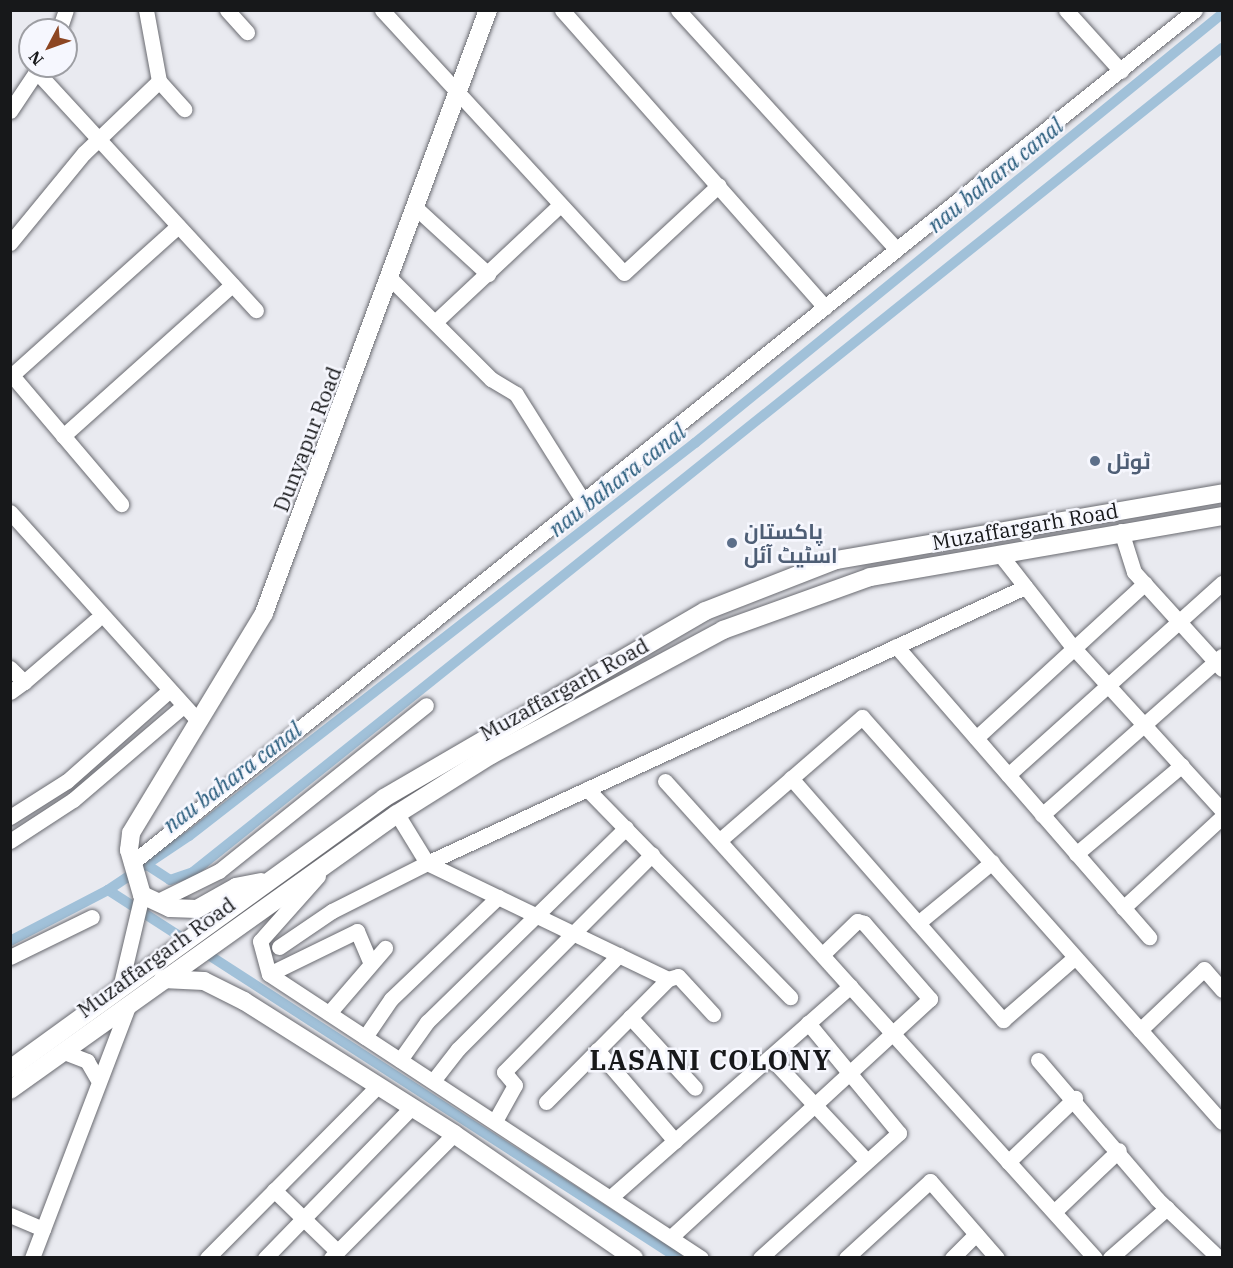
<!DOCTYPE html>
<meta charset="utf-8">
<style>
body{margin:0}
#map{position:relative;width:1233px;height:1268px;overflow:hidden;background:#e9eaf0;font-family:"IBM Plex Serif",Cairo,serif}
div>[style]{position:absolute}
.canal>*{height:10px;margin:-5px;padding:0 5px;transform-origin:5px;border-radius:5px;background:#a1c1d9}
.roads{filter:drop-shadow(0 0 2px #696a70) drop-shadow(0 0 2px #696a70)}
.minor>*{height:15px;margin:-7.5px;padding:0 7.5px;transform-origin:7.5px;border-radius:7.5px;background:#fff}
.major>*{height:18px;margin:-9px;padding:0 9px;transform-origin:9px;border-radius:9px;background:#fff}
.dots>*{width:16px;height:16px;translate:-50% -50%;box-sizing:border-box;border:3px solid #f6f7fe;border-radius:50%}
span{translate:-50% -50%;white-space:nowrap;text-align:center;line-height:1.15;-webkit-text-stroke:5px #f6f7fe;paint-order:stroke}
.street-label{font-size:21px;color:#17181a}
.service-label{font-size:21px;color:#4e5e75;font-weight:700}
.left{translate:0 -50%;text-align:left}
.water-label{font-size:22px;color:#25597a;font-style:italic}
.district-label{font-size:27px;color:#17181a;font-weight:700;letter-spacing:1.5px}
.frame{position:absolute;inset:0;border:12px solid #17181a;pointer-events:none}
.north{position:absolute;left:18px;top:18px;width:60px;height:60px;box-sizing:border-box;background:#f6f7fe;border:2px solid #9d9ea3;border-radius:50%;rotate:229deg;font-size:16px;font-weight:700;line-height:24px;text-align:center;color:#17181a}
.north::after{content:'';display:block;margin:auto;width:21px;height:27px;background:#8d4622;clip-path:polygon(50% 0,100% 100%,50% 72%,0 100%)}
</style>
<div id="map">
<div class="canal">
<i style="left:144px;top:863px;width:31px;rotate:33deg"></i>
<i style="left:170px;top:880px;width:24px;rotate:-19deg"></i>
<i style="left:193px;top:872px;width:1318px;rotate:-38.69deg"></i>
<i style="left:108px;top:890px;width:678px;rotate:32.85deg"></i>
<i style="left:10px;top:941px;width:110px;rotate:-27.5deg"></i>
<i style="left:108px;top:890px;width:97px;rotate:-33.7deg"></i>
<i style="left:189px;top:836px;width:641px;rotate:-37.84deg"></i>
<i style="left:695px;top:443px;width:680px;rotate:-39.15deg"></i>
</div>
<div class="roads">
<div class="minor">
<i style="left:146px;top:10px;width:72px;rotate:79.6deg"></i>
<i style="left:227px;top:10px;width:30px;rotate:48deg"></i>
<i style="left:382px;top:10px;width:357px;rotate:47.4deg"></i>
<i style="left:624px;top:273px;width:129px;rotate:-42.8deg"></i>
<i style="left:562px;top:10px;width:397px;rotate:48.5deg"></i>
<i style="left:678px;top:10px;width:323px;rotate:47.6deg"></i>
<i style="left:1066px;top:10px;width:82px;rotate:48deg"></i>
<i style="left:59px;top:30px;width:21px;rotate:-71deg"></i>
<i style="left:36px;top:71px;width:325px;rotate:47.4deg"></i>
<i style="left:10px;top:111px;width:54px;rotate:-56.3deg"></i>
<i style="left:416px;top:208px;width:98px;rotate:42.5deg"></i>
<i style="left:10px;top:243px;width:117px;rotate:-50.6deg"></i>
<i style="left:84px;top:153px;width:104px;rotate:-43.8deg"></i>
<i style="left:159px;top:81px;width:38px;rotate:48deg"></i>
<i style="left:390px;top:278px;width:143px;rotate:45deg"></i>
<i style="left:491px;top:379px;width:29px;rotate:31deg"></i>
<i style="left:516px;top:394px;width:126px;rotate:57.9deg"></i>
<i style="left:435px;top:322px;width:170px;rotate:-43.1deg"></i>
<i style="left:10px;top:373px;width:172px;rotate:49.7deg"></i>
<i style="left:12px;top:375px;width:223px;rotate:-41.9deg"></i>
<i style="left:63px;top:436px;width:227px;rotate:-41.8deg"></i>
<i style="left:10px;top:512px;width:281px;rotate:48deg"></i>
<i style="left:1121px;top:531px;width:43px;rotate:72.4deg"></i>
<i style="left:1134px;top:572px;width:131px;rotate:47.8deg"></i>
<i style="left:999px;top:553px;width:118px;rotate:51.9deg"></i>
<i style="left:1072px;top:646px;width:222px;rotate:47.6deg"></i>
<i style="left:896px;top:646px;width:386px;rotate:49deg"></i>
<i style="left:10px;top:668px;width:20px;rotate:45deg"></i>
<i style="left:24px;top:682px;width:17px;rotate:144deg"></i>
<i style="left:24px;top:682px;width:94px;rotate:-40.7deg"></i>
<i style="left:976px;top:738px;width:229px;rotate:-42.5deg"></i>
<i style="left:1008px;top:775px;width:288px;rotate:-41.9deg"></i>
<i style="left:791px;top:778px;width:322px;rotate:48.8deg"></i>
<i style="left:1003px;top:1020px;width:93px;rotate:-41.1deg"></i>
<i style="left:665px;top:781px;width:642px;rotate:47.97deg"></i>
<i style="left:587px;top:789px;width:291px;rotate:45.7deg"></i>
<i style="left:397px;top:814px;width:57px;rotate:58.5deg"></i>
<i style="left:427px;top:863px;width:267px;rotate:25.7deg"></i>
<i style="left:1042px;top:815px;width:240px;rotate:-41.5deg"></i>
<i style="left:10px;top:817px;width:67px;rotate:-32.3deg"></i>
<i style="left:67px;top:781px;width:137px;rotate:-41.5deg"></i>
<i style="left:720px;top:840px;width:188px;rotate:-40.9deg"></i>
<i style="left:862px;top:717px;width:542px;rotate:48.37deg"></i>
<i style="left:10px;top:841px;width:75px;rotate:-33.1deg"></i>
<i style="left:73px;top:800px;width:145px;rotate:-40.5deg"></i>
<i style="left:1076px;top:854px;width:138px;rotate:-40deg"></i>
<i style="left:132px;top:863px;width:1363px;rotate:-38.75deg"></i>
<i style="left:318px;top:876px;width:87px;rotate:131.7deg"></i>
<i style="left:260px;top:941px;width:34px;rotate:75deg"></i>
<i style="left:269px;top:974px;width:517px;rotate:33.32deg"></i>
<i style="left:156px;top:902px;width:70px;rotate:-26.2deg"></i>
<i style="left:219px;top:871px;width:265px;rotate:-38.7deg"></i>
<i style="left:1123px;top:908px;width:134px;rotate:-42.6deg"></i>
<i style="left:918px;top:923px;width:96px;rotate:-39.5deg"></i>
<i style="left:279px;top:947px;width:64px;rotate:-34.2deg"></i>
<i style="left:332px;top:911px;width:106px;rotate:-26.8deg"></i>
<i style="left:427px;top:863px;width:659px;rotate:-24.78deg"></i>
<i style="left:10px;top:957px;width:91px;rotate:-26deg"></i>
<i style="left:269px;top:974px;width:98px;rotate:-26deg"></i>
<i style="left:357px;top:931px;width:33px;rotate:67deg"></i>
<i style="left:120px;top:988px;width:96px;rotate:-76.7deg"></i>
<i style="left:329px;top:1013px;width:86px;rotate:-49.3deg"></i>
<i style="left:630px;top:1017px;width:96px;rotate:47.5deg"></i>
<i style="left:1140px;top:1030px;width:88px;rotate:-43.6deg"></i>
<i style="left:1204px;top:969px;width:28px;rotate:49deg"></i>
<i style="left:365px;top:1037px;width:46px;rotate:-55.6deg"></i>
<i style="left:391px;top:999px;width:148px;rotate:-43.6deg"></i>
<i style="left:597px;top:1050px;width:120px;rotate:49.4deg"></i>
<i style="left:64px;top:1052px;width:25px;rotate:21deg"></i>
<i style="left:87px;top:1061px;width:20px;rotate:60deg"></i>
<i style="left:770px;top:1057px;width:142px;rotate:47deg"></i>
<i style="left:400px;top:1060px;width:47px;rotate:-54.6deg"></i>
<i style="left:427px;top:1022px;width:278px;rotate:-44.3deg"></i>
<i style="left:1038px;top:1060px;width:183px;rotate:49.4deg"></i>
<i style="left:1157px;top:1199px;width:86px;rotate:43.6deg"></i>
<i style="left:433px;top:1081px;width:41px;rotate:-52deg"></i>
<i style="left:458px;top:1049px;width:275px;rotate:-45.1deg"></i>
<i style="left:546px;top:1102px;width:173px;rotate:-45.2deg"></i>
<i style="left:668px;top:979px;width:10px;rotate:-17deg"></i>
<i style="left:678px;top:976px;width:52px;rotate:47.4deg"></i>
<i style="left:495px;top:1121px;width:41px;rotate:-60.9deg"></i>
<i style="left:515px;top:1085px;width:17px;rotate:-130deg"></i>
<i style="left:504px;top:1072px;width:164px;rotate:-45.5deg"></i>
<i style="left:1008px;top:1162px;width:93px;rotate:-43.7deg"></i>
<i style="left:274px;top:1190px;width:88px;rotate:44.1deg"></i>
<i style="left:611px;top:1197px;width:319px;rotate:-41.4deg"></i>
<i style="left:1055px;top:1211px;width:88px;rotate:-43.6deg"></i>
<i style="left:10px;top:1215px;width:36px;rotate:23deg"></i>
<i style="left:671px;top:1237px;width:352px;rotate:-42.6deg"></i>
<i style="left:930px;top:999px;width:101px;rotate:-131deg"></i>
<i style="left:864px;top:923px;width:7px;rotate:-164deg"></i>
<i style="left:857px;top:921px;width:47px;rotate:135.9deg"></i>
<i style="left:32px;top:1258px;width:272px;rotate:-69.1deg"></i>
<i style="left:207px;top:1258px;width:243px;rotate:-45.2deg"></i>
<i style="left:265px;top:1258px;width:211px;rotate:-45.8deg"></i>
<i style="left:331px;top:1258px;width:175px;rotate:-45.2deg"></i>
<i style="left:760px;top:1258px;width:187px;rotate:-42deg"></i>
<i style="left:899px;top:1133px;width:143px;rotate:-129.6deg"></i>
<i style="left:846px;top:1258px;width:114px;rotate:-42.5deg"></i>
<i style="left:930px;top:1181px;width:102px;rotate:49deg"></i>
<i style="left:952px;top:1258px;width:34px;rotate:-45deg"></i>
<i style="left:1110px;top:1258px;width:76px;rotate:-41.3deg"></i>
</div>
<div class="major">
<i style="left:261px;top:882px;width:25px;rotate:169deg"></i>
<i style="left:236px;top:887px;width:45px;rotate:150.6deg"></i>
<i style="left:197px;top:909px;width:27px;rotate:-178deg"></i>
<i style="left:170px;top:908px;width:31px;rotate:-155deg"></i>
<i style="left:142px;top:895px;width:47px;rotate:-106.1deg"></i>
<i style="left:129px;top:850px;width:17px;rotate:-83deg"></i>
<i style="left:131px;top:833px;width:257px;rotate:-58.8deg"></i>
<i style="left:264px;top:613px;width:643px;rotate:-69.62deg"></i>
<i style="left:163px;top:979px;width:41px;rotate:2.8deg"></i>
<i style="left:204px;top:981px;width:45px;rotate:26.6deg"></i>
<i style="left:244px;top:1001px;width:249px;rotate:32.3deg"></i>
<i style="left:454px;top:1134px;width:219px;rotate:34.6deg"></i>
<i style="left:10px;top:1069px;width:462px;rotate:-35.9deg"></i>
<i style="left:384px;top:798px;width:371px;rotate:-30.2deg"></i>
<i style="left:705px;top:611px;width:141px;rotate:-21.3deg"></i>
<i style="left:836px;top:560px;width:392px;rotate:-9.8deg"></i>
<i style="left:10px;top:1090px;width:475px;rotate:-35.5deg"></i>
<i style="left:397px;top:814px;width:111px;rotate:-32.1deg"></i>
<i style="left:491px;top:755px;width:264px;rotate:-28.3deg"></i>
<i style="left:723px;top:630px;width:156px;rotate:-19.8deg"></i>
<i style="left:870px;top:577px;width:357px;rotate:-9.8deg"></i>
</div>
</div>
<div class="dots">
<i style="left:1095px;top:461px;background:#5c6f8a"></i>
<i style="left:732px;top:543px;background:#5c6f8a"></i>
</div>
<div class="street-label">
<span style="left:307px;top:439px;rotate:-69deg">Dunyapur Road</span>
<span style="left:1025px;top:526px;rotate:-10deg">Muzaffargarh Road</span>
<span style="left:564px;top:689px;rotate:-29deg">Muzaffargarh Road</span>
<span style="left:156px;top:957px;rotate:-36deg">Muzaffargarh Road</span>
</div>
<div class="service-label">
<span class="left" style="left:1107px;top:461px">ٹوٹل</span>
<span class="left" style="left:744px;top:543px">پاکستان<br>اسٹیٹ آئل</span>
</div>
<div class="water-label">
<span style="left:995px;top:175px;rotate:-39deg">nau bahara canal</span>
<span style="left:617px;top:480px;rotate:-38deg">nau bahara canal</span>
<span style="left:232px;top:777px;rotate:-37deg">nau bahara canal</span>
</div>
<div class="district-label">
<span style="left:711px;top:1060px">LASANI COLONY</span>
</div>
<div class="frame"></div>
<div class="north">N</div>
</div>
